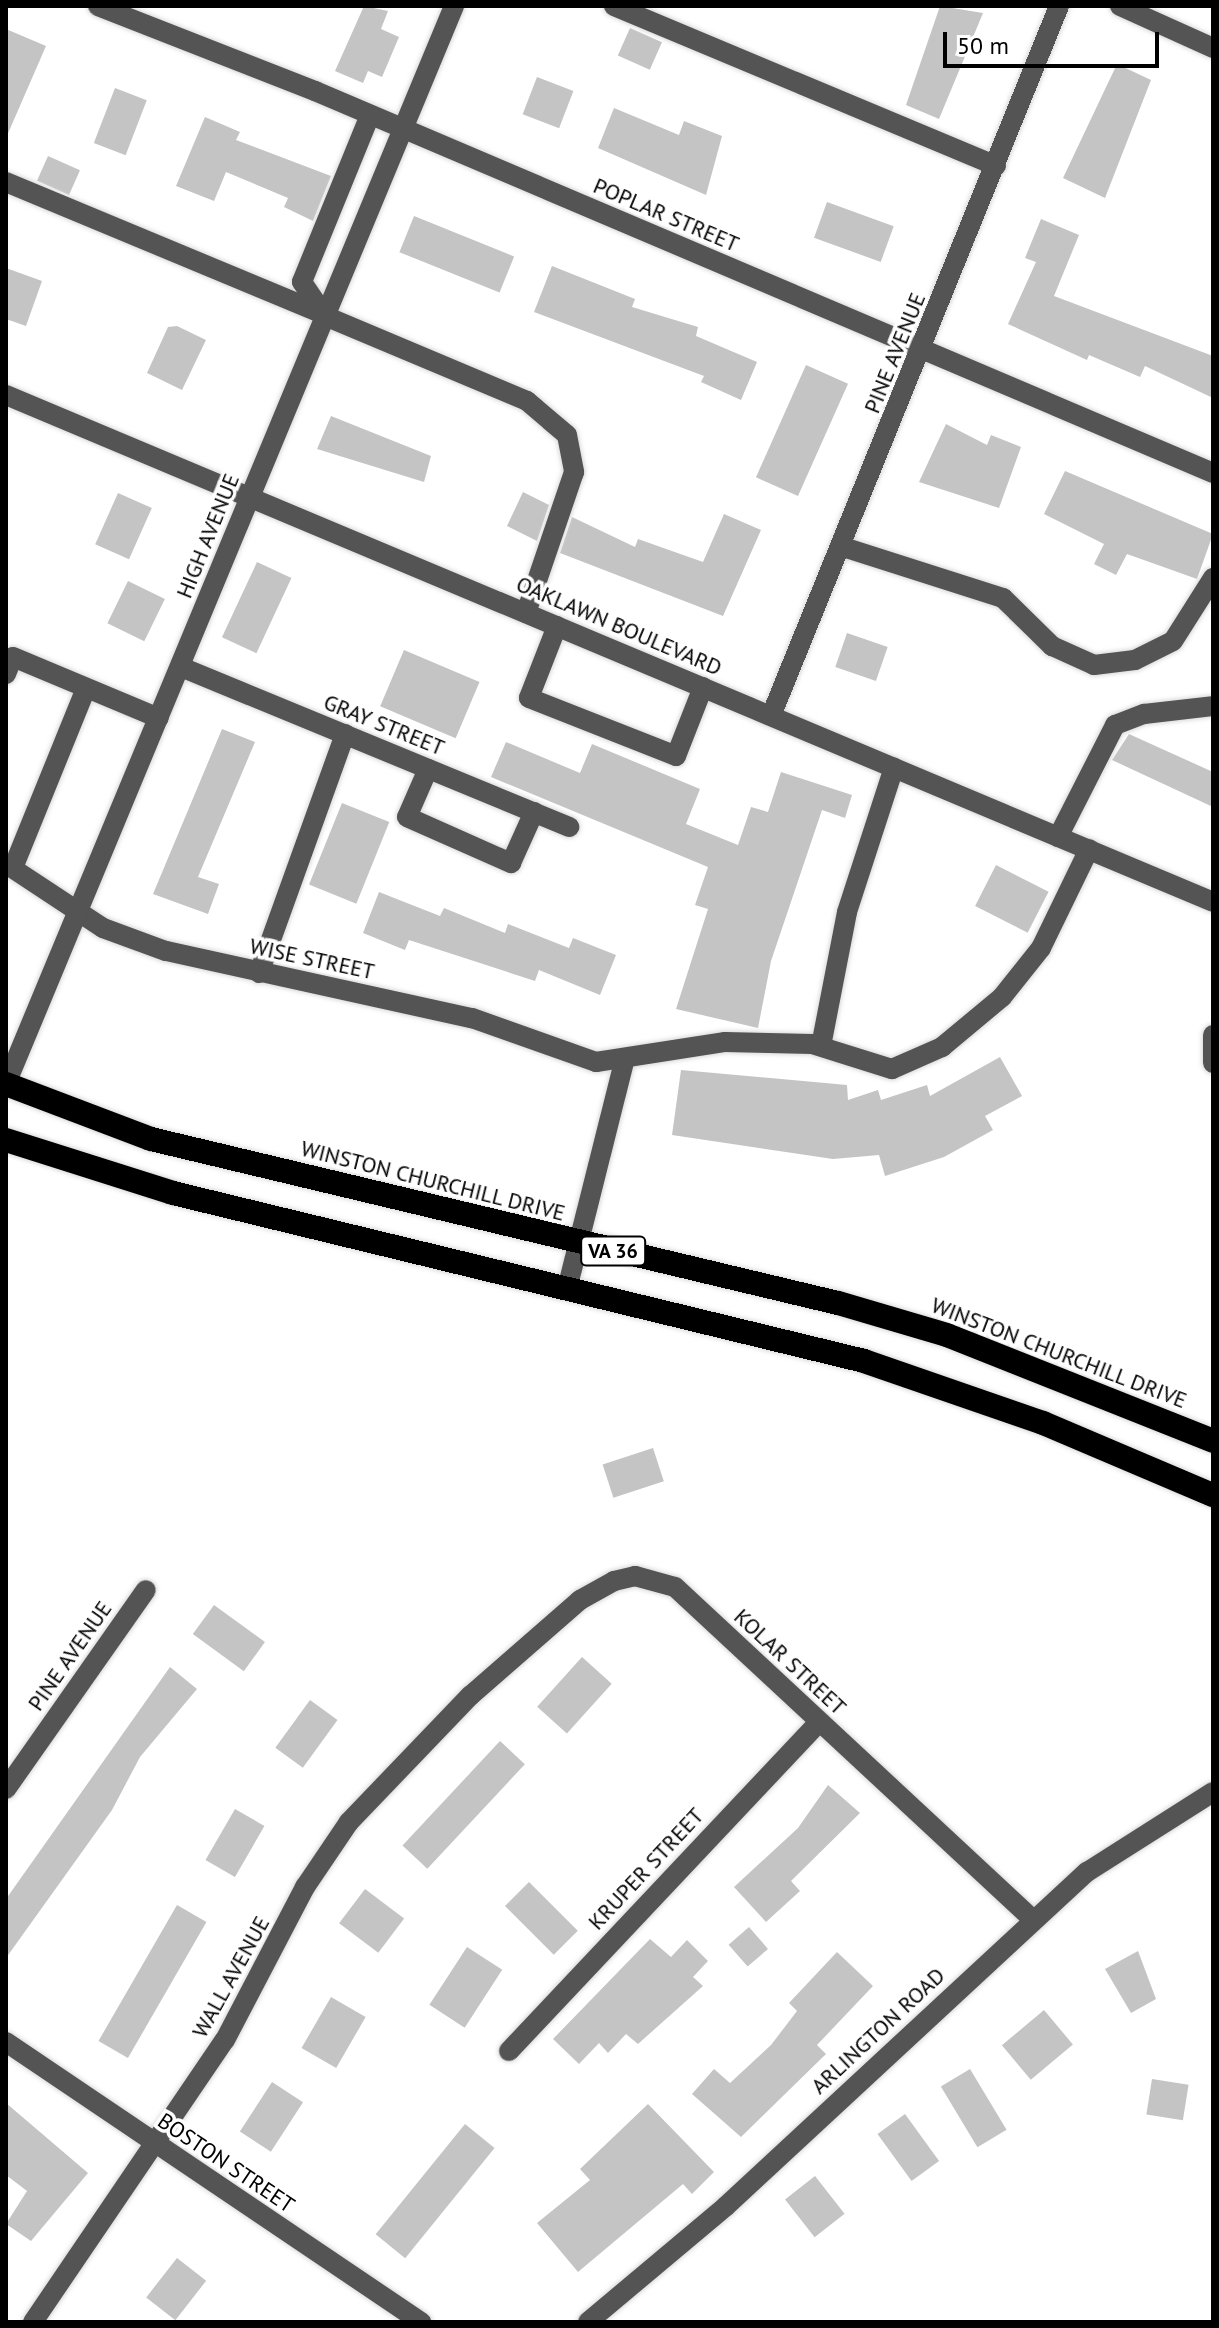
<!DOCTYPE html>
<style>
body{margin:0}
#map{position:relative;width:1219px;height:2328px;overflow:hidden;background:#fff;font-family:"PT Sans",sans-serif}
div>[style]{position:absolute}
.building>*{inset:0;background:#c4c4c4;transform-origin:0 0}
.roads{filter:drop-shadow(0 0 2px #dbdbdb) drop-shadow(0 0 2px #dbdbdb)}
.minor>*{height:20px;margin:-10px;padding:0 10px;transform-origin:10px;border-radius:10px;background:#545454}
.highway>*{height:24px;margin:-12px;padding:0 12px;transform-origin:12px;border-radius:12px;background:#000}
span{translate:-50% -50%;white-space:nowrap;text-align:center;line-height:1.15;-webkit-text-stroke:7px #fff;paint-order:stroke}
.shield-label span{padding:2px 6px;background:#fff;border:2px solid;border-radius:6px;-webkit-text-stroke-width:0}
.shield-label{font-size:20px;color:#000;font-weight:700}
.street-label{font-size:22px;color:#000}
.frame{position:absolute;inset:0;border:8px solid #000;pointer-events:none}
.scale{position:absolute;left:943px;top:32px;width:216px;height:36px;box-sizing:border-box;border:4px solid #000;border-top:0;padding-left:10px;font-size:24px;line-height:28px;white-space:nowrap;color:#000;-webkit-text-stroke:6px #fff;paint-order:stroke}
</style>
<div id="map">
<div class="building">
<i style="clip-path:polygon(364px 6px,388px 11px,381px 29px,399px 37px,382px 77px,368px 71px,363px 83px,335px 71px)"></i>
<i style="clip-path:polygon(940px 6px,983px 13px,939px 119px,906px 105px)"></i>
<i style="left:630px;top:28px;width:35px;height:30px;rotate:24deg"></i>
<i style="clip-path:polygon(6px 29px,46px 46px,6px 138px)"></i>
<i style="clip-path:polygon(1117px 64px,1151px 80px,1105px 198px,1063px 178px)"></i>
<i style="left:537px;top:77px;width:39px;height:40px;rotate:21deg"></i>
<i style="left:115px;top:88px;width:34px;height:59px;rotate:21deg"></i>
<i style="clip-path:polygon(614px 108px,679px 135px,684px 121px,722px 136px,706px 195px,598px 148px)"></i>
<i style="clip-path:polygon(205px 117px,240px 132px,236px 140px,331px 176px,313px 221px,284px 207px,288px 198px,226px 172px,214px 201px,176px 186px)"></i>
<i style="left:48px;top:156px;width:35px;height:27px;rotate:24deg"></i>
<i style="left:827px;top:202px;width:71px;height:38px;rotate:20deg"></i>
<i style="left:414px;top:216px;width:108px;height:39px;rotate:22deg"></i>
<i style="clip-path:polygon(1041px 219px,1079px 235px,1054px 296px,1213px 356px,1213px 398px,1145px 366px,1140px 377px,1089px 355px,1087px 360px,1008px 324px,1036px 262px,1025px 258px)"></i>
<i style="clip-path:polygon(552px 266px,635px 299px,632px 307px,698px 327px,696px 336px,757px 362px,741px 400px,701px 382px,704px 376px,534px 312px)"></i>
<i style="clip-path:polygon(6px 268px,42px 281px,26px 326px,6px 319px)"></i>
<i style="clip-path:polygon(177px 326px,206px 340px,182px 390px,147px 373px,168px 327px)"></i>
<i style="left:806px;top:365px;width:46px;height:123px;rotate:24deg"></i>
<i style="clip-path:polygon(331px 416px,431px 456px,424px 482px,317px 449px)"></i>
<i style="clip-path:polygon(946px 424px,987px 445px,991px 435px,1021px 447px,999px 508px,919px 482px)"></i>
<i style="clip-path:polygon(1065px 471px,1213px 534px,1197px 579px,1127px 554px,1116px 575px,1094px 564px,1104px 544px,1044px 514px)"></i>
<i style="clip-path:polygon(523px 492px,549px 505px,537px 541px,507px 526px)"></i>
<i style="left:118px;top:493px;width:37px;height:56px;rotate:24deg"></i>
<i style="clip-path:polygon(724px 514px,761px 530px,723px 616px,560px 553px,572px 517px,635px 547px,638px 539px,703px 562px)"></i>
<i style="left:257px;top:562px;width:38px;height:83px;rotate:25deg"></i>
<i style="left:128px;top:581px;width:41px;height:47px;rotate:26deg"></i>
<i style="left:847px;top:633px;width:43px;height:36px;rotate:19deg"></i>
<i style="left:404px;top:650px;width:82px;height:61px;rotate:23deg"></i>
<i style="clip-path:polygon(222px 729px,255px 742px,198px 877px,219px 884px,208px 914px,153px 894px)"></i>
<i style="clip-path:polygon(1129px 734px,1213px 772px,1213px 807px,1112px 760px)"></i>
<i style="clip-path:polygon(506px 742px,580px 773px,592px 744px,700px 789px,686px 824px,738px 845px,751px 807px,768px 812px,781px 772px,852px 795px,845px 818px,822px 810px,771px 961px,758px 1028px,676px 1009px,708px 909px,695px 905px,708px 867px,491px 777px)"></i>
<i style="left:342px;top:803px;width:51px;height:88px;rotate:22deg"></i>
<i style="left:996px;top:865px;width:59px;height:46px;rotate:27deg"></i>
<i style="clip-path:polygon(379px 892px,440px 916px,444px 908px,505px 933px,508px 924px,569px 948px,573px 938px,616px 955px,600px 995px,539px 970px,535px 981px,409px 940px,405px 950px,363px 933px)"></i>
<i style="clip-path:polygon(1000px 1057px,1022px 1096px,985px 1116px,993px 1130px,944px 1157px,885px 1176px,879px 1155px,833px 1159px,672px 1135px,681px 1070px,847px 1085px,848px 1100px,878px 1090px,881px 1100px,927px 1085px,930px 1096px)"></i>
<i style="left:653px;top:1448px;width:35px;height:53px;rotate:72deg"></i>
<i style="left:214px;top:1605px;width:63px;height:36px;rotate:36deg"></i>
<i style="left:582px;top:1657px;width:40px;height:67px;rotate:42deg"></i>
<i style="clip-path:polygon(170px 1667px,197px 1689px,140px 1757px,112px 1810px,6px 1958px,6px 1899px)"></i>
<i style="left:310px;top:1700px;width:34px;height:59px;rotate:36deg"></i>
<i style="left:500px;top:1741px;width:34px;height:143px;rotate:43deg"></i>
<i style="clip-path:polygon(828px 1785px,860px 1813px,791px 1881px,800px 1891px,766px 1922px,734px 1887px,798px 1828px)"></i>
<i style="left:235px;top:1809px;width:34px;height:59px;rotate:30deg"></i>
<i style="left:529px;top:1882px;width:69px;height:34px;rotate:45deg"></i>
<i style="left:365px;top:1889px;width:49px;height:43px;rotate:37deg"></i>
<i style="left:177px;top:1905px;width:34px;height:157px;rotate:30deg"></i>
<i style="left:749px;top:1927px;width:29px;height:27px;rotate:49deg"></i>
<i style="clip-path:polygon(650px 1939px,671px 1957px,687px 1940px,708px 1961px,693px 1977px,703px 1986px,638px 2044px,626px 2034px,608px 2053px,599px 2043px,579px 2064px,553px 2039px)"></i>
<i style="left:467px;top:1947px;width:42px;height:69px;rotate:33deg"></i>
<i style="clip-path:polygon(1138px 1951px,1156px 1999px,1131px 2013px,1105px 1969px)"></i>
<i style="clip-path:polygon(837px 1952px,873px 1986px,817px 2045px,826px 2054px,741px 2137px,692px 2094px,714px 2069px,730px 2083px,771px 2045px,797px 2011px,789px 2003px)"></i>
<i style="left:331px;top:1997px;width:40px;height:59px;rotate:30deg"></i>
<i style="left:1044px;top:2010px;width:45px;height:55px;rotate:50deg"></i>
<i style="left:970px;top:2069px;width:71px;height:34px;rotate:59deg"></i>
<i style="left:1152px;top:2079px;width:37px;height:36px;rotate:9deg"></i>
<i style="left:272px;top:2082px;width:37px;height:59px;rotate:33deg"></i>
<i style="clip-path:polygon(6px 2103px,88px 2173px,31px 2241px,6px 2224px,27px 2191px,6px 2175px)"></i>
<i style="clip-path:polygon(648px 2104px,714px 2172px,692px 2194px,683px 2184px,578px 2272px,537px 2223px,590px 2180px,580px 2169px)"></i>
<i style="left:905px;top:2114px;width:58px;height:34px;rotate:54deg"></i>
<i style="left:465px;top:2124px;width:38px;height:142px;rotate:39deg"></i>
<i style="left:815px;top:2176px;width:48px;height:38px;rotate:52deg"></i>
<i style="left:177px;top:2258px;width:37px;height:50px;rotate:38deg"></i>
</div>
<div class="roads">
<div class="minor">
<i style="left:98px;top:6px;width:233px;rotate:21.4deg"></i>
<i style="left:315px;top:91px;width:976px;rotate:23.04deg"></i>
<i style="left:614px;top:6px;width:414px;rotate:22.7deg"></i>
<i style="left:1120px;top:6px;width:102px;rotate:24.3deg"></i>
<i style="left:370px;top:115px;width:180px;rotate:112.2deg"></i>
<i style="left:302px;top:282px;width:41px;rotate:55.9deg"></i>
<i style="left:325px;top:316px;width:219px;rotate:22.8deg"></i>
<i style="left:527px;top:401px;width:52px;rotate:40.4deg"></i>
<i style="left:567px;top:435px;width:38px;rotate:79deg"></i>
<i style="left:574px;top:472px;width:149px;rotate:108.8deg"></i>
<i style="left:6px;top:182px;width:340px;rotate:22.6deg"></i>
<i style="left:6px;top:395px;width:1309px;rotate:22.78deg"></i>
<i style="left:840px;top:546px;width:171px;rotate:17.7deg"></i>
<i style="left:1003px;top:598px;width:69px;rotate:44.4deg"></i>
<i style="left:1052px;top:646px;width:46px;rotate:24.3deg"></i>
<i style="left:1094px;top:665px;width:41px;rotate:-7deg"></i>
<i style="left:1135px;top:660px;width:42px;rotate:-26.6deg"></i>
<i style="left:1173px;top:641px;width:75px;rotate:-57.6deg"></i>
<i style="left:557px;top:626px;width:77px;rotate:111.3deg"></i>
<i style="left:529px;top:698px;width:158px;rotate:21.5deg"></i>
<i style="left:676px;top:756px;width:74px;rotate:-68.6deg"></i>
<i style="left:181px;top:667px;width:420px;rotate:22.4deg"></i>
<i style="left:6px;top:674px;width:18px;rotate:-68deg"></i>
<i style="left:13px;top:657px;width:158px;rotate:22.7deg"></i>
<i style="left:771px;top:716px;width:766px;rotate:-67.92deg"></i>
<i style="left:428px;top:769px;width:52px;rotate:113.6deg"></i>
<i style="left:407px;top:817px;width:114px;rotate:23.9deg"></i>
<i style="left:511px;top:863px;width:56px;rotate:-65.7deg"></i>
<i style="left:1058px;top:837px;width:126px;rotate:-63deg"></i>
<i style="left:1115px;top:725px;width:31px;rotate:-21deg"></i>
<i style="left:1144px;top:714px;width:69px;rotate:-6.6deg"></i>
<i style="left:6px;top:864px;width:116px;rotate:33.4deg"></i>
<i style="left:103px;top:928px;width:67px;rotate:20.1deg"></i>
<i style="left:166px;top:951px;width:313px;rotate:12.4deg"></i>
<i style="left:472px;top:1018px;width:132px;rotate:19.5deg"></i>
<i style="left:596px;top:1062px;width:131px;rotate:-8.8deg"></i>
<i style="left:725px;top:1042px;width:87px;rotate:1.3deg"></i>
<i style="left:812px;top:1044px;width:84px;rotate:17.4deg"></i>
<i style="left:892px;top:1069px;width:55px;rotate:-23.7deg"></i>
<i style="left:942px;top:1047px;width:78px;rotate:-39.8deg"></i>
<i style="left:1002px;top:997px;width:63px;rotate:-51.5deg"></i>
<i style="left:1041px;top:948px;width:110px;rotate:-64.1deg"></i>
<i style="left:13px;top:868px;width:194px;rotate:-67.9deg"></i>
<i style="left:259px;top:973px;width:254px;rotate:-70.2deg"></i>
<i style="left:1213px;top:1035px;width:28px;rotate:90deg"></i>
<i style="left:821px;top:1046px;width:136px;rotate:-79deg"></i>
<i style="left:847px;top:912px;width:152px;rotate:-72deg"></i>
<i style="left:6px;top:1084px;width:1167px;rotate:-67.43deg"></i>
<i style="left:567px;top:1289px;width:234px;rotate:-75.9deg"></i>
<i style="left:6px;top:1789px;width:243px;rotate:-54.9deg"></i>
<i style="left:6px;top:2042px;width:501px;rotate:34.01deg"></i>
<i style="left:509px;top:2051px;width:452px;rotate:-46.7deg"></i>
<i style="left:33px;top:2322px;width:341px;rotate:-55.8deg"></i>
<i style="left:225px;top:2040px;width:173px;rotate:-62.4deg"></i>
<i style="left:305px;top:1887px;width:78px;rotate:-55.9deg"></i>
<i style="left:349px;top:1822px;width:175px;rotate:-46.2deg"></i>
<i style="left:470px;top:1696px;width:146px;rotate:-41.1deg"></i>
<i style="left:580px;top:1600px;width:39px;rotate:-29deg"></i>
<i style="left:614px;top:1581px;width:22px;rotate:-13deg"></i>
<i style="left:635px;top:1576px;width:41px;rotate:15.4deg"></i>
<i style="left:675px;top:1587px;width:488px;rotate:42.9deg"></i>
<i style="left:588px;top:2322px;width:180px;rotate:-40deg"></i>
<i style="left:726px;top:2206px;width:492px;rotate:-42.8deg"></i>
<i style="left:1087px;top:1872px;width:149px;rotate:-32.4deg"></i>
</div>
<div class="highway">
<i style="left:6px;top:1084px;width:155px;rotate:20.8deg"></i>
<i style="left:151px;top:1139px;width:706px;rotate:13.43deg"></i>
<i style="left:838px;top:1303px;width:114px;rotate:16.4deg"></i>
<i style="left:947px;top:1335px;width:286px;rotate:21.7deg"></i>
<i style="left:6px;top:1140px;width:175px;rotate:17.6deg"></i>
<i style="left:173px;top:1193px;width:711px;rotate:13.66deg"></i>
<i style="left:864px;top:1361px;width:189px;rotate:19.1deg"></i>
<i style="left:1043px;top:1423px;width:185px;rotate:23deg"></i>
</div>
</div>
<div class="shield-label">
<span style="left:613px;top:1251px">VA 36</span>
</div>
<div class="street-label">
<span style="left:666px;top:215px;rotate:23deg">POPLAR STREET</span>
<span style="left:895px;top:353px;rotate:-68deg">PINE AVENUE</span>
<span style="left:208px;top:536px;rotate:-68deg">HIGH AVENUE</span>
<span style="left:619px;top:626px;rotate:23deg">OAKLAWN BOULEVARD</span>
<span style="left:384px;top:725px;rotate:22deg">GRAY STREET</span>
<span style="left:312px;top:959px;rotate:12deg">WISE STREET</span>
<span style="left:433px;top:1181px;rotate:14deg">WINSTON CHURCHILL DRIVE</span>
<span style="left:1059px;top:1353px;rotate:21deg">WINSTON CHURCHILL DRIVE</span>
<span style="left:70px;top:1656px;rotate:-55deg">PINE AVENUE</span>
<span style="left:790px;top:1662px;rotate:43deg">KOLAR STREET</span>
<span style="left:646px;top:1869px;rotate:-47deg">KRUPER STREET</span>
<span style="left:231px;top:1977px;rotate:-61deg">WALL AVENUE</span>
<span style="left:878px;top:2031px;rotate:-43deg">ARLINGTON ROAD</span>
<span style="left:226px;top:2163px;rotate:34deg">BOSTON STREET</span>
</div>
<div class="frame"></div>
<div class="scale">50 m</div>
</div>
